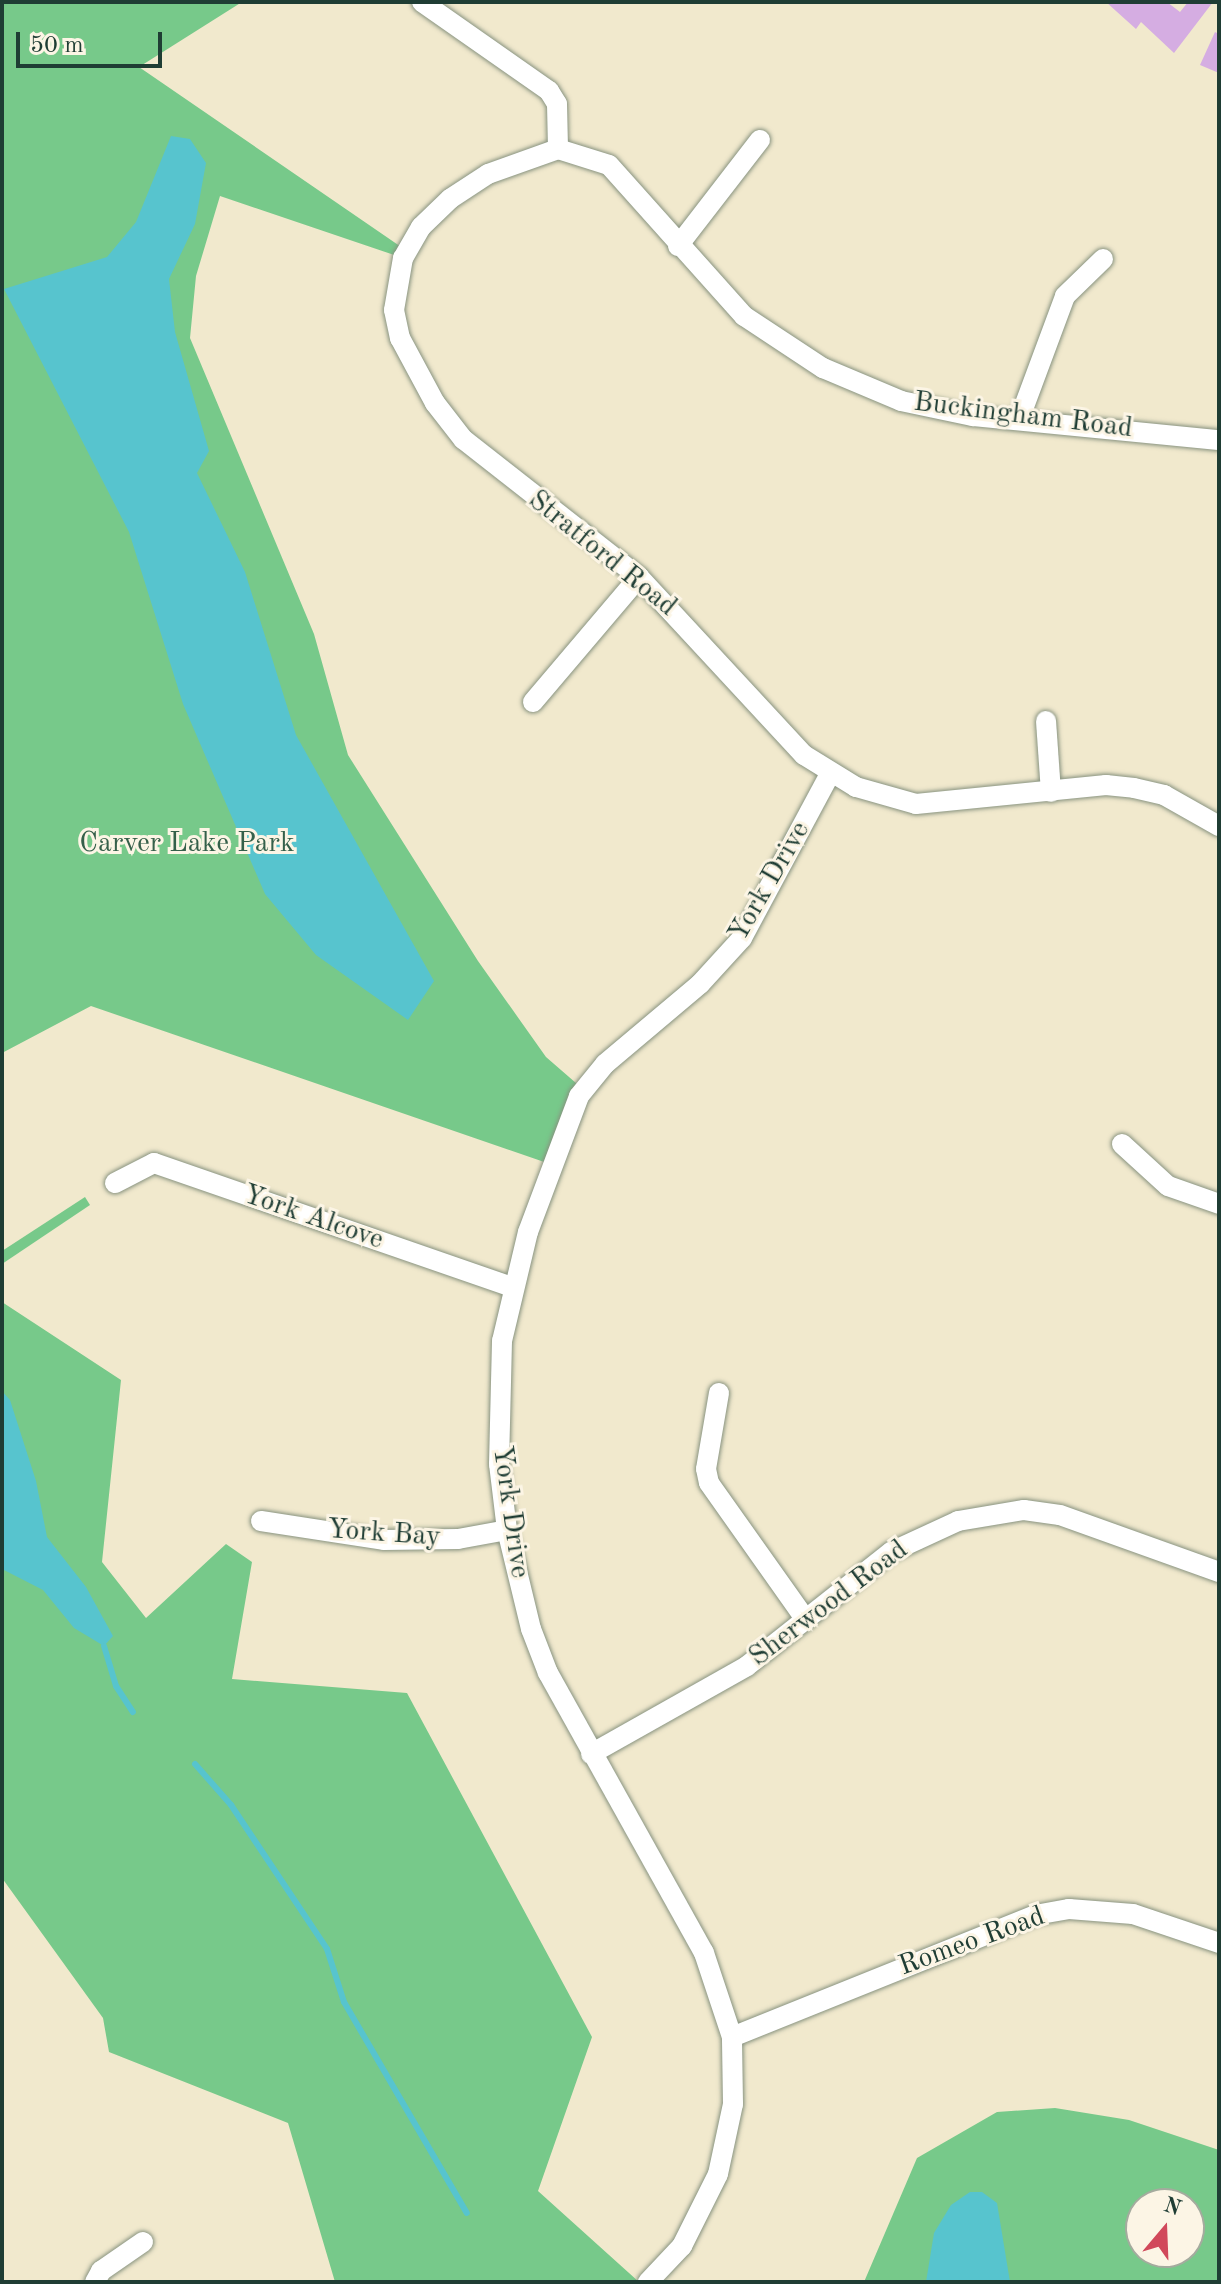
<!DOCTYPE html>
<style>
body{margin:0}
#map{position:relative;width:1221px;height:2284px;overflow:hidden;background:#f1e9cd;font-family:"Old Standard TT",serif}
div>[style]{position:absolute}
.green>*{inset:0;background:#77c98a}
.water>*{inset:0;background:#57c4ce}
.stream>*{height:6px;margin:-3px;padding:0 3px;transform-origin:3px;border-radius:3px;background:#57c4ce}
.building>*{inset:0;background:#d5ade2}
.roads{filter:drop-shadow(0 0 2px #889380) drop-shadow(0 0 2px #889380)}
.minor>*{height:20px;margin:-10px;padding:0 10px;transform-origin:10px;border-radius:10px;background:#fff}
span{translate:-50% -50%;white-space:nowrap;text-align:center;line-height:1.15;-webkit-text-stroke:6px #fcf5e5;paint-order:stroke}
.street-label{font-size:28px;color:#1f3d34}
.park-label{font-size:28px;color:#35604a}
.frame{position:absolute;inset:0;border:4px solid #1f3d34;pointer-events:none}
.north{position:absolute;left:1125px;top:2188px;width:80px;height:80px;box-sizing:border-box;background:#fcf5e5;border:2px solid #a4ab9e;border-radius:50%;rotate:19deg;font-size:22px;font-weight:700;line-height:32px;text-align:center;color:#1f3d34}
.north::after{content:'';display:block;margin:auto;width:28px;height:36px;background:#d1495b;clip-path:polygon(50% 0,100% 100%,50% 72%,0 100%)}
.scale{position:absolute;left:16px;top:32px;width:146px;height:36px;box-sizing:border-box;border:4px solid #1f3d34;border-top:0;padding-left:10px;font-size:24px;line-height:28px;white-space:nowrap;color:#1f3d34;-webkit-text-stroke:6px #fcf5e5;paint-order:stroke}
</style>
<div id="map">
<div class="green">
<i style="clip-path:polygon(2px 2px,242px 2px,139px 67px,407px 251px,403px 258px,220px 196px,196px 276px,190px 338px,314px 634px,348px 755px,478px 961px,546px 1057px,584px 1090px,550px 1164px,91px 1006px,2px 1053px)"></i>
<i style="clip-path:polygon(85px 1197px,90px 1205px,2px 1264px,2px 1251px)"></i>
<i style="clip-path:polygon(2px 1302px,121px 1380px,102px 1562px,146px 1618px,226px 1544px,252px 1562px,232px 1679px,407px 1693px,592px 2037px,538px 2191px,639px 2282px,335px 2282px,288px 2123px,109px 2052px,103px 2018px,2px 1878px)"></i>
<i style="clip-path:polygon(evenodd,1055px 2108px,1129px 2120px,1219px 2150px,1219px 2282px,864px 2282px,917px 2158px,997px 2112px,1055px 2108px,1141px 2204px,1189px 2204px,1189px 2252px,1141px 2252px,1141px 2204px)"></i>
</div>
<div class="water">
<i style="clip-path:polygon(171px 136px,190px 139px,206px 163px,195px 224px,169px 279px,175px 332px,209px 451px,197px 473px,245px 572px,296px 735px,434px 981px,408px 1020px,316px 955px,265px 894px,183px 704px,129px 532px,4px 289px,107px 257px,136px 222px)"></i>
<i style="clip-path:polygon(2px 1391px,10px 1400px,36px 1481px,47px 1537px,86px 1587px,113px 1636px,104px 1646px,74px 1628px,43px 1590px,2px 1569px)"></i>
<i style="clip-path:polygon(970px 2192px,982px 2192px,997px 2203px,1010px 2282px,926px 2282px,934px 2233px,951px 2205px)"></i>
</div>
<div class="stream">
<i style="left:104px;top:1646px;width:42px;rotate:73.3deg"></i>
<i style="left:116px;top:1686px;width:31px;rotate:57deg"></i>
<i style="left:195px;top:1764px;width:55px;rotate:48.7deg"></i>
<i style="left:231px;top:1805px;width:173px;rotate:56.3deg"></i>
<i style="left:327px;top:1949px;width:56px;rotate:72.2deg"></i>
<i style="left:344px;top:2002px;width:244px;rotate:59.8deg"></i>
</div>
<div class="building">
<i style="clip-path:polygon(1106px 2px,1167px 2px,1180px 12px,1188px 2px,1213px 2px,1174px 53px,1141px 22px,1136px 29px)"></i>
<i style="clip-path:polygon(1215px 32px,1219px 34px,1219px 73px,1200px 65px)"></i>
</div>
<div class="roads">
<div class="minor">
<i style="left:422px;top:2px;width:155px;rotate:35deg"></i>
<i style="left:549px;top:91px;width:15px;rotate:58deg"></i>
<i style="left:557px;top:104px;width:45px;rotate:88.7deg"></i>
<i style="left:558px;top:149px;width:53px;rotate:17.4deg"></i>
<i style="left:609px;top:165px;width:203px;rotate:48.2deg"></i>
<i style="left:744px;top:316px;width:95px;rotate:33.4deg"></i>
<i style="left:823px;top:368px;width:85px;rotate:22.9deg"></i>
<i style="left:901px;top:401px;width:74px;rotate:11.8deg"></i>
<i style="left:973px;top:416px;width:247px;rotate:5.6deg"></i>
<i style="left:558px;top:149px;width:74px;rotate:160.3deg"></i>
<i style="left:488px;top:174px;width:45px;rotate:146.7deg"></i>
<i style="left:450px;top:199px;width:40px;rotate:136deg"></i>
<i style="left:421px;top:227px;width:36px;rotate:120deg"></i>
<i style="left:403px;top:258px;width:53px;rotate:99.8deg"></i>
<i style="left:394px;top:310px;width:29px;rotate:78deg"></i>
<i style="left:400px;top:338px;width:74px;rotate:61.7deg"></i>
<i style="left:435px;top:403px;width:46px;rotate:52.1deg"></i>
<i style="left:463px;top:439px;width:224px;rotate:38.1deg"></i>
<i style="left:639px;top:577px;width:243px;rotate:47.2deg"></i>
<i style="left:804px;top:755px;width:61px;rotate:31.6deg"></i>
<i style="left:856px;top:787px;width:62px;rotate:15.8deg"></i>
<i style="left:916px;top:804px;width:191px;rotate:-5.7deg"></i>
<i style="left:1106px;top:785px;width:28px;rotate:6deg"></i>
<i style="left:1134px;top:788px;width:31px;rotate:13deg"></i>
<i style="left:1164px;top:795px;width:63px;rotate:29.4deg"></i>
<i style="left:678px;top:246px;width:134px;rotate:-52.3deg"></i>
<i style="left:1019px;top:420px;width:132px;rotate:-69.6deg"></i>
<i style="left:1065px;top:296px;width:53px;rotate:-44.2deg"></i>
<i style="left:533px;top:702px;width:164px;rotate:-49.7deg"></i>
<i style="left:1046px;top:721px;width:71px;rotate:86deg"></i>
<i style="left:1122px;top:1144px;width:62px;rotate:42.4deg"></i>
<i style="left:1168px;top:1186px;width:54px;rotate:19.4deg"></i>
<i style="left:115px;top:1183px;width:44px;rotate:-27.1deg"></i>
<i style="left:154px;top:1163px;width:380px;rotate:19.1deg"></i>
<i style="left:719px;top:1393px;width:77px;rotate:99.7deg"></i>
<i style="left:706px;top:1469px;width:14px;rotate:78deg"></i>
<i style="left:709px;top:1483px;width:168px;rotate:54.7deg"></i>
<i style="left:261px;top:1521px;width:124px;rotate:8.8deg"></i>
<i style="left:384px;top:1540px;width:74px;rotate:-0.8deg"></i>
<i style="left:458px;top:1539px;width:50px;rotate:-10.4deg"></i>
<i style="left:591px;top:1754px;width:179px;rotate:-29.4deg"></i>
<i style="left:747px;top:1666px;width:184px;rotate:-38.4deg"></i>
<i style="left:891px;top:1552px;width:74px;rotate:-24.8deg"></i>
<i style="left:958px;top:1521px;width:67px;rotate:-9.5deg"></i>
<i style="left:1024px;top:1510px;width:36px;rotate:8deg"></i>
<i style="left:1060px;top:1515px;width:169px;rotate:19.7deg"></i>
<i style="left:732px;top:2037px;width:327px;rotate:-21.9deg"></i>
<i style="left:1035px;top:1915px;width:35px;rotate:-10deg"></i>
<i style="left:1069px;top:1909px;width:64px;rotate:4.5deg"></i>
<i style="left:1133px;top:1914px;width:91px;rotate:18.6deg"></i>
<i style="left:95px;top:2282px;width:13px;rotate:-61deg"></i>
<i style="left:101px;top:2271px;width:51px;rotate:-34.6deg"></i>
<i style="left:648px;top:2282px;width:50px;rotate:-46.6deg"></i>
<i style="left:682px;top:2246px;width:80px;rotate:-63.4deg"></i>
<i style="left:718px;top:2174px;width:72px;rotate:-77.9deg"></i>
<i style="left:733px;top:2104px;width:67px;rotate:-90.9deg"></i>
<i style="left:732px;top:2037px;width:89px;rotate:-108.4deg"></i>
<i style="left:704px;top:1953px;width:321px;rotate:-119.1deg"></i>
<i style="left:548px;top:1673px;width:47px;rotate:-111.1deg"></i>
<i style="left:531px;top:1629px;width:102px;rotate:-103.6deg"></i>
<i style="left:507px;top:1530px;width:66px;rotate:-96.9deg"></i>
<i style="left:499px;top:1464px;width:123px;rotate:-88.6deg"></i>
<i style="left:502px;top:1341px;width:112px;rotate:-76.6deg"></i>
<i style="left:528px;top:1232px;width:145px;rotate:-69.4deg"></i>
<i style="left:579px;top:1096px;width:41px;rotate:-50.9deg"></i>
<i style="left:605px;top:1064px;width:124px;rotate:-40.1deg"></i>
<i style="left:700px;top:984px;width:62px;rotate:-47.6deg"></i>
<i style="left:742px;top:938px;width:186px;rotate:-61.8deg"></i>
</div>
</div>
<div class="street-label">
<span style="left:1023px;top:416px;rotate:7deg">Buckingham Road</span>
<span style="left:602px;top:554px;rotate:39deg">Stratford Road</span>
<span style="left:770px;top:882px;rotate:-60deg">York Drive</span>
<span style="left:313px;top:1218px;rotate:19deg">York Alcove</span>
<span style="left:510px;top:1512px;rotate:82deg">York Drive</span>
<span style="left:384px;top:1534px;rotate:4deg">York Bay</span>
<span style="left:829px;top:1604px;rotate:-37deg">Sherwood Road</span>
<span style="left:972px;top:1942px;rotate:-20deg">Romeo Road</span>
</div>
<div class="park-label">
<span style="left:187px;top:844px">Carver Lake Park</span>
</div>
<div class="frame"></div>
<div class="north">N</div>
<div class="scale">50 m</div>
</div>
